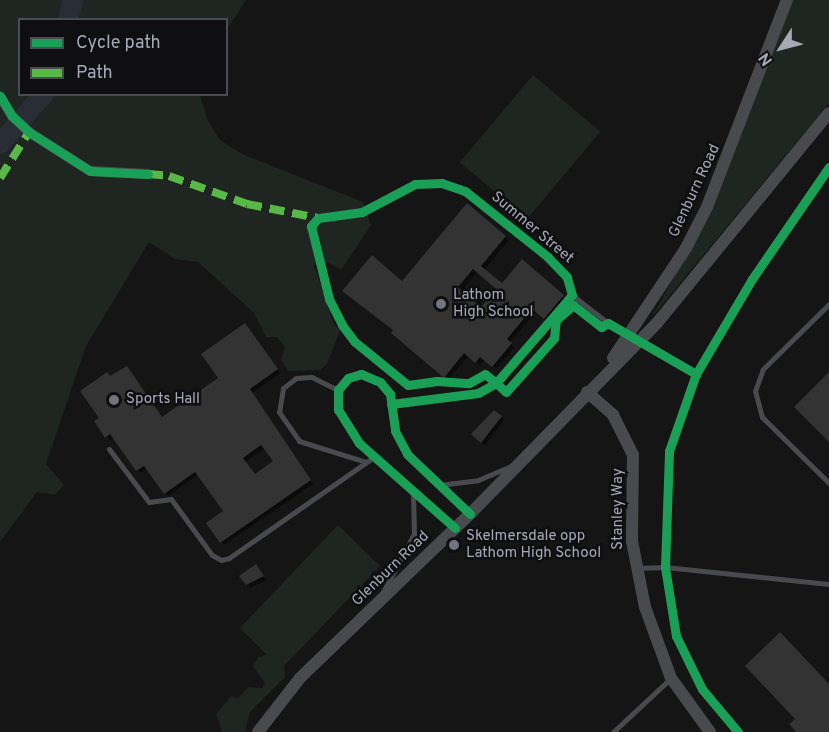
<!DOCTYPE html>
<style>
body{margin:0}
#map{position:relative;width:829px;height:732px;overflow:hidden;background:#151515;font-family:Overpass,sans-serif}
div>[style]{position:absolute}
.green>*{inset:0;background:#1f2520;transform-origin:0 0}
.shadow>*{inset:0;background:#0007}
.river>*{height:20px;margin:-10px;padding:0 10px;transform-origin:10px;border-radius:10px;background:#292e36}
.building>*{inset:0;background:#333334}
.service>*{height:5px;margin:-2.5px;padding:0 2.5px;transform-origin:2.5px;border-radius:2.5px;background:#494a4e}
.minor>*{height:10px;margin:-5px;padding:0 5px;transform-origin:5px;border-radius:5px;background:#494a4e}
.tertiary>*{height:12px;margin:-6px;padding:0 6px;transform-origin:6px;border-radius:6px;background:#494a4e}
.quiet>*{height:8px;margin-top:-4px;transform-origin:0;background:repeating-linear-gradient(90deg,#58b947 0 15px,transparent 0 23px)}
.cycleway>*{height:9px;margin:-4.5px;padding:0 4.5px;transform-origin:4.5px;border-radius:4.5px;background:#1a9f57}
.dots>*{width:16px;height:16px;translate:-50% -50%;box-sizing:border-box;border:3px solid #0f0f11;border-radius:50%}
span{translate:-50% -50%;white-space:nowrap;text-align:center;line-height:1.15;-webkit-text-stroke:5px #0f0f11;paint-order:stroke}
.street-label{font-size:15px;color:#a6a8b6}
.poi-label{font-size:15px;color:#a6a8b6}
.left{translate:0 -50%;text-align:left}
.legend{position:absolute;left:18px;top:18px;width:210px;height:78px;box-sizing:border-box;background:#0f0f11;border:2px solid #4b4c53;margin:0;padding:8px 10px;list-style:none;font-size:18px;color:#a6a8b6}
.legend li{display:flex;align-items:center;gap:12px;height:30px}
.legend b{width:30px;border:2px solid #4b4c53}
.north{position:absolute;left:751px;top:18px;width:60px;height:60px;-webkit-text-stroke:4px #0f0f11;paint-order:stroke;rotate:234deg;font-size:16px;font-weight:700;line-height:24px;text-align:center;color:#a6a8b6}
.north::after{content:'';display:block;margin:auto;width:21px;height:27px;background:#a6a8b6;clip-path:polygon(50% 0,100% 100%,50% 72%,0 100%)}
</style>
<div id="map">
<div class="green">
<i style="clip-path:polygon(0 0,246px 0,227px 29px,226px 20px,20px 20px,20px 94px,200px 95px,208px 121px,220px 140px,242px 154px,363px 202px,371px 225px,341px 270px,327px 262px,314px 265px,333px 322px,340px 331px,327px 364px,320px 370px,288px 371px,281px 359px,285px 347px,277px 337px,266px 337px,254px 313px,198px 262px,175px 259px,149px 242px,86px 346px,46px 464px,64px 485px,55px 495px,37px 492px,0 542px)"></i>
<i style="clip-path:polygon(792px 0,829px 0,829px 103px,652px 317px,715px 202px)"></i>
<i style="left:533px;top:75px;width:88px;height:114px;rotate:40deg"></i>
<i style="clip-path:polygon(338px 525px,380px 566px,284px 666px,285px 677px,250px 712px,245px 732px,222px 732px,216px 714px,231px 696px,238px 698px,248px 687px,262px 688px,265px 683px,253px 666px,258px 657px,267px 655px,240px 628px)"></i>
</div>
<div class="shadow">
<i style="clip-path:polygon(evenodd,505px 237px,509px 240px,484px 270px,502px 285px,567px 299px,548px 322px,536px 312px,510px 342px,514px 348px,496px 369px,485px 359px,480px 365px,468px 356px,448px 380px,396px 336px,402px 283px,505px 237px,477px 272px,498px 289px,481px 309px,461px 292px,477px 272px)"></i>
<i style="clip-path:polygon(evenodd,245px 324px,280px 373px,252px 393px,313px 484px,224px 545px,221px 542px,225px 511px,199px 474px,168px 496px,148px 468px,141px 473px,114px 437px,110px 440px,107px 437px,101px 418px,111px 378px,130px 371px,163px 418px,220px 378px,245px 324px,265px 448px,275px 462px,255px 476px,245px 462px,265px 448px)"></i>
<i style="clip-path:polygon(501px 417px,504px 420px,485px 445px,476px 437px)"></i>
<i style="clip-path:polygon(259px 570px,266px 580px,250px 588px,247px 584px)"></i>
</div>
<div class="river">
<i style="left:68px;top:20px;width:21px;rotate:-76deg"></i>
<i style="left:0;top:144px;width:67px;rotate:-48.7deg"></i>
</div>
<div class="building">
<i style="clip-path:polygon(evenodd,467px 203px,506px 236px,481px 266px,502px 283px,522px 259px,564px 295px,544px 319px,532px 309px,507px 339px,512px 343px,492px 367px,480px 357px,475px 363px,464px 353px,444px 378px,391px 333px,393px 330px,342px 291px,372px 255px,402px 281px,467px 203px,473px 269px,496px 289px,481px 307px,458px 287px,473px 269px)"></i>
<i style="clip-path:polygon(evenodd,245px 323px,278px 369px,250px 389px,311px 480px,220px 543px,206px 523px,223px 511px,195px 472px,164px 494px,144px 466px,136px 471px,110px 434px,105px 438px,94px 421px,99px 418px,80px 391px,107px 372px,110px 376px,127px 366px,162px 417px,218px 378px,201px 354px,245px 323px,261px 445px,273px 461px,255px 474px,243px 458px,261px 445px)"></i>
<i style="clip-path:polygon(829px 372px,829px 442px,794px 407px)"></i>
<i style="clip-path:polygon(494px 410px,502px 416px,481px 443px,471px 434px)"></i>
<i style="clip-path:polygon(256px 564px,264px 576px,246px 585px,239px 576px)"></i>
<i style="clip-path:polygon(780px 632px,829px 684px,829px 732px,796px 732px,789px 724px,795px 719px,745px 666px)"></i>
</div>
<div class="service">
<i style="left:318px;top:218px;width:44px;rotate:-7.8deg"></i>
<i style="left:362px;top:212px;width:60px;rotate:-27.8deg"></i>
<i style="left:415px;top:184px;width:27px;rotate:-2deg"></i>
<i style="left:442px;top:183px;width:24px;rotate:19deg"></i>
<i style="left:465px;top:191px;width:68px;rotate:37.9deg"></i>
<i style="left:519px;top:233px;width:65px;rotate:42.5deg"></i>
<i style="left:567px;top:277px;width:19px;rotate:74deg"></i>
<i style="left:572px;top:295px;width:116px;rotate:130.8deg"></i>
<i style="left:496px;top:383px;width:21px;rotate:151deg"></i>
<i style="left:478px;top:393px;width:88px;rotate:172.8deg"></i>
<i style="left:572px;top:295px;width:46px;rotate:37.9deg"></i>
<i style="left:829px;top:304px;width:93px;rotate:135.4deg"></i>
<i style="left:763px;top:369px;width:23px;rotate:110deg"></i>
<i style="left:755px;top:391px;width:27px;rotate:75deg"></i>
<i style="left:762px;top:417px;width:94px;rotate:44.6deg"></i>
<i style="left:338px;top:390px;width:30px;rotate:-154deg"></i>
<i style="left:311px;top:377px;width:15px;rotate:176deg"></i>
<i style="left:296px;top:378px;width:16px;rotate:142deg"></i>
<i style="left:283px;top:388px;width:24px;rotate:99deg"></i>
<i style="left:279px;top:412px;width:35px;rotate:55deg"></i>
<i style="left:299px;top:441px;width:70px;rotate:17.4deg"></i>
<i style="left:109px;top:449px;width:66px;rotate:53deg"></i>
<i style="left:149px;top:502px;width:22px;rotate:-8deg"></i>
<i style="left:171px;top:499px;width:69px;rotate:53.8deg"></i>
<i style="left:212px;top:555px;width:10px;rotate:29deg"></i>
<i style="left:221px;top:560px;width:8px;rotate:-14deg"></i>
<i style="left:229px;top:558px;width:178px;rotate:-34.9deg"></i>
<i style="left:439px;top:485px;width:39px;rotate:-7deg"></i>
<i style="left:478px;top:480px;width:34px;rotate:-23deg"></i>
<i style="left:455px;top:528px;width:128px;rotate:-138.5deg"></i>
<i style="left:359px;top:443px;width:39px;rotate:-122deg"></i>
<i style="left:338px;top:410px;width:20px;rotate:-90deg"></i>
<i style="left:338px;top:390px;width:16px;rotate:-50deg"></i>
<i style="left:348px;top:378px;width:14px;rotate:-17deg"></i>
<i style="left:361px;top:374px;width:21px;rotate:23deg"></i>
<i style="left:380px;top:382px;width:16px;rotate:50deg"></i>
<i style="left:390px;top:394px;width:37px;rotate:82deg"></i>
<i style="left:395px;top:431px;width:26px;rotate:62deg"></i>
<i style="left:407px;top:454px;width:87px;rotate:43.6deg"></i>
<i style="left:637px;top:568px;width:28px;rotate:-2deg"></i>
<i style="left:665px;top:567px;width:165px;rotate:5.9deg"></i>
<i style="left:383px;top:592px;width:66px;rotate:-61.9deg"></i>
<i style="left:414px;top:534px;width:41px;rotate:-91.4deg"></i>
<i style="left:613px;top:732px;width:79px;rotate:-43deg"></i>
</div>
<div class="minor">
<i style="left:0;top:96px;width:23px;rotate:59deg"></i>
<i style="left:12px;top:116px;width:23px;rotate:43deg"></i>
<i style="left:29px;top:132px;width:72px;rotate:32.6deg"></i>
<i style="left:90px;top:171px;width:58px;rotate:3deg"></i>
</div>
<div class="tertiary">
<i style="left:613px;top:358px;width:132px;rotate:-56.4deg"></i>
<i style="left:686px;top:248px;width:46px;rotate:-62.9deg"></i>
<i style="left:707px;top:207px;width:222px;rotate:-68.9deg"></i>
<i style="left:587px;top:392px;width:35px;rotate:41deg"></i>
<i style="left:613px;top:415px;width:45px;rotate:63.4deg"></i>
<i style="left:633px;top:455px;width:86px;rotate:90.7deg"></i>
<i style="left:632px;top:541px;width:67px;rotate:78.9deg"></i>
<i style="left:645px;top:607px;width:76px;rotate:69.9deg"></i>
<i style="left:671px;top:678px;width:67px;rotate:54.2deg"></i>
<i style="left:258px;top:732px;width:68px;rotate:-52.1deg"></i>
<i style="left:300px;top:678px;width:236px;rotate:-44deg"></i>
<i style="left:470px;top:514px;width:267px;rotate:-45.6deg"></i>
<i style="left:657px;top:323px;width:271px;rotate:-50.7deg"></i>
</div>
<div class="quiet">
<i style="left:148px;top:174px;width:21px;rotate:5deg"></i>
<i style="left:169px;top:176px;width:83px;rotate:19.7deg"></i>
<i style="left:247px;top:204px;width:72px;rotate:11.2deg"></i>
<i style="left:0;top:178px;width:54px;rotate:-57.8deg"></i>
</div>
<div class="cycleway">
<i style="left:0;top:96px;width:23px;rotate:59deg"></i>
<i style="left:12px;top:116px;width:23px;rotate:43deg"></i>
<i style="left:29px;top:132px;width:72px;rotate:32.6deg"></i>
<i style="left:90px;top:171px;width:58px;rotate:3deg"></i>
<i style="left:391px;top:404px;width:88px;rotate:-7.2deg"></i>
<i style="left:478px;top:393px;width:21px;rotate:-29deg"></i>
<i style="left:496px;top:383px;width:116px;rotate:-49.2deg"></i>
<i style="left:572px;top:295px;width:19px;rotate:-106deg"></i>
<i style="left:567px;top:277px;width:28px;rotate:-134deg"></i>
<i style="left:548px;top:257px;width:106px;rotate:-141.5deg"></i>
<i style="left:465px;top:191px;width:24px;rotate:-161deg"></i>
<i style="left:442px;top:183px;width:27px;rotate:178deg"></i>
<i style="left:415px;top:184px;width:60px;rotate:152.2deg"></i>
<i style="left:362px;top:212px;width:44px;rotate:172.2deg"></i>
<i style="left:318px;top:218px;width:11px;rotate:131deg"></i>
<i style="left:311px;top:226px;width:75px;rotate:76.1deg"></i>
<i style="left:329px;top:299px;width:29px;rotate:63deg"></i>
<i style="left:342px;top:325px;width:21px;rotate:53deg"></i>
<i style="left:355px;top:342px;width:68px;rotate:39.1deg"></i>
<i style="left:408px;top:385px;width:29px;rotate:-8deg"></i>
<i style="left:437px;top:381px;width:32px;rotate:4deg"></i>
<i style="left:469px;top:383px;width:18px;rotate:-29deg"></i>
<i style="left:485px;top:374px;width:14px;rotate:39deg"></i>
<i style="left:496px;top:383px;width:13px;rotate:42deg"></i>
<i style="left:506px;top:392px;width:72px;rotate:-48.4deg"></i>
<i style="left:554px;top:338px;width:18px;rotate:-84deg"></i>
<i style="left:556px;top:320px;width:23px;rotate:-41deg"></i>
<i style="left:573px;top:305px;width:36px;rotate:38deg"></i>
<i style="left:601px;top:327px;width:8px;rotate:-30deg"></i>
<i style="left:608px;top:323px;width:102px;rotate:30.1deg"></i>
<i style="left:455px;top:528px;width:128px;rotate:-138.5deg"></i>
<i style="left:359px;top:443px;width:39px;rotate:-122deg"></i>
<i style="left:338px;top:410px;width:20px;rotate:-90deg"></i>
<i style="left:338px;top:390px;width:16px;rotate:-50deg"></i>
<i style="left:348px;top:378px;width:14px;rotate:-17deg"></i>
<i style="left:361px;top:374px;width:21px;rotate:23deg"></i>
<i style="left:380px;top:382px;width:16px;rotate:50deg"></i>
<i style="left:390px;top:394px;width:37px;rotate:82deg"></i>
<i style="left:395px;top:431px;width:26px;rotate:62deg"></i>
<i style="left:407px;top:454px;width:87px;rotate:43.6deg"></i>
<i style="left:738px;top:732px;width:56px;rotate:-129.9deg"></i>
<i style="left:702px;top:689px;width:59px;rotate:-116.1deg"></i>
<i style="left:676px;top:636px;width:70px;rotate:-99.1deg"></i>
<i style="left:665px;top:567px;width:116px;rotate:-88deg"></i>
<i style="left:669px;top:451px;width:82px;rotate:-70.7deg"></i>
<i style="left:696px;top:374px;width:110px;rotate:-59.5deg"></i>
<i style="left:752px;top:279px;width:136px;rotate:-55.5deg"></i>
</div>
<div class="dots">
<i style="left:441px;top:304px;background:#73757e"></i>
<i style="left:114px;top:400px;background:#73757e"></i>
<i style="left:454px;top:545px;background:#73757e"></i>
</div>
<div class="street-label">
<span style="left:695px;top:191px;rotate:-65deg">Glenburn Road</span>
<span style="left:532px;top:228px;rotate:40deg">Summer Street</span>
<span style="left:619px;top:509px;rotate:-90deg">Stanley Way</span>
<span style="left:391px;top:569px;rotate:-44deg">Glenburn Road</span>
</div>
<div class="poi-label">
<span class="left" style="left:453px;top:304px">Lathom<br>High School</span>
<span class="left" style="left:126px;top:400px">Sports Hall</span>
<span class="left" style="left:466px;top:545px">Skelmersdale opp<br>Lathom High School</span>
</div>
<ul class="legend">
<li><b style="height:8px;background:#1a9f57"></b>Cycle path</li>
<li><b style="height:8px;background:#58b947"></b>Path</li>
</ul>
<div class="north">N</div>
</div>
